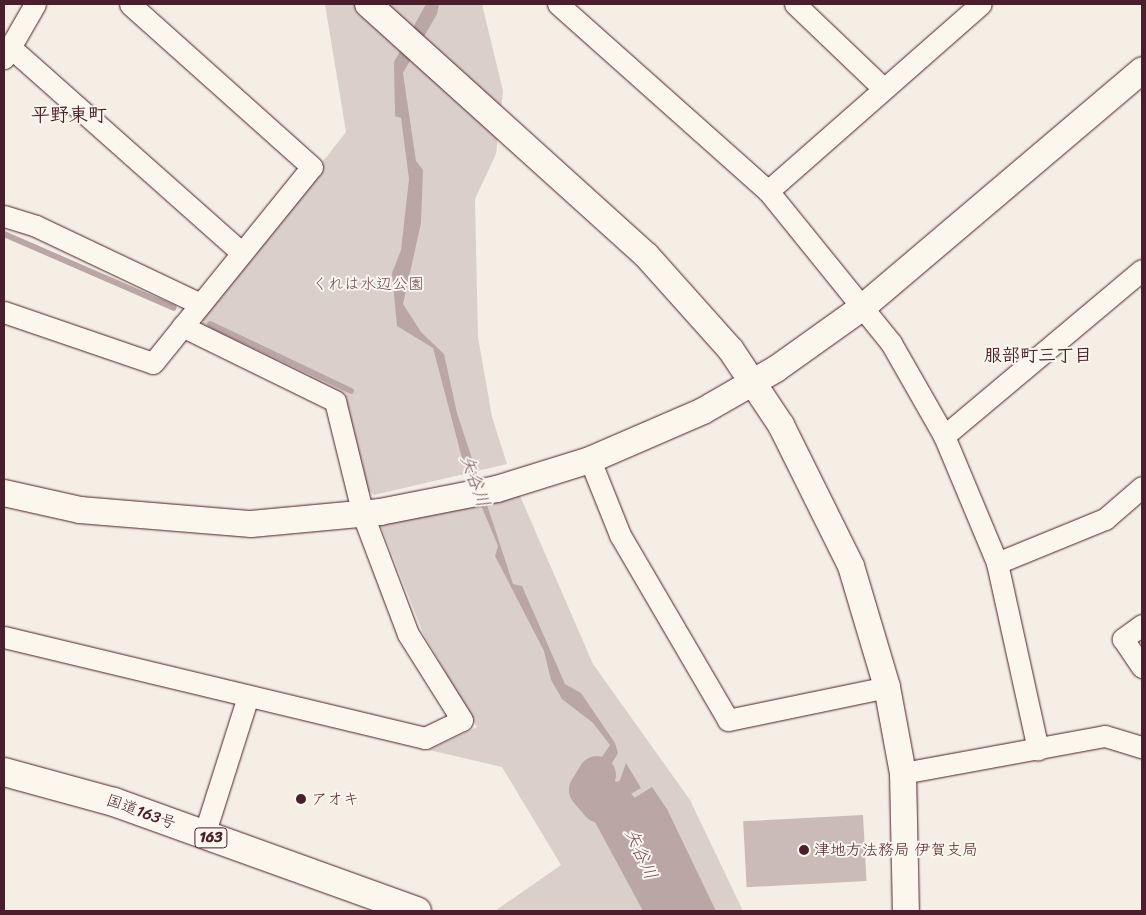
<!DOCTYPE html>
<meta charset="utf-8">
<style>
body{margin:0}
#map{position:relative;width:1146px;height:915px;overflow:hidden;background:#f4eee4;font-family:Sriracha,"Klee One",sans-serif}
div>[style]{position:absolute}
.green>*{inset:0;background:#dbd0c9}
.water>*{inset:0;background:#baa7a5}
.stream>*{height:6px;margin:-3px;padding:0 3px;transform-origin:3px;border-radius:3px;background:#baa7a5}
.river>*{height:38px;margin:-19px;padding:0 19px;transform-origin:19px;border-radius:19px;background:#baa7a5}
.building>*{inset:0;background:#cabbb6;transform-origin:0 0}
.roads{filter:drop-shadow(0 0 1px #4a1f2b) drop-shadow(0 0 1px #4a1f2b)}
.minor>*{height:21px;margin:-10.5px;padding:0 10.5px;transform-origin:10.5px;border-radius:10.5px;background:#fbf7ec}
.tertiary>*{height:26px;margin:-13px;padding:0 13px;transform-origin:13px;border-radius:13px;background:#fbf7ec}
.trunk>*{height:28px;margin:-14px;padding:0 14px;transform-origin:14px;border-radius:14px;background:#fbf7ec}
.dots>*{width:14px;height:14px;translate:-50% -50%;box-sizing:border-box;border:2px solid #fbf7ec;border-radius:50%}
span{translate:-50% -50%;white-space:nowrap;text-align:center;line-height:1.15;-webkit-text-stroke:4px #fbf7ec;paint-order:stroke}
.shield-label span{padding:1px 4px;background:#fbf7ec;border:1px solid;border-radius:4px;-webkit-text-stroke-width:0}
.shield-label{font-size:15px;color:#4a1f2b;font-weight:700}
.park-label{font-size:16px;color:#6e4b52}
.poi-label{font-size:16px;color:#4a1f2b}
.left{translate:0 -50%;text-align:left}
.street-label{font-size:16px;color:#4a1f2b}
.neighbourhood-label{font-size:18px;color:#4a1f2b;font-weight:700}
.water-label{font-size:18px;color:#714f56;font-style:italic}
.quarter-label{font-size:19px;color:#4a1f2b;font-weight:700}
.frame{position:absolute;inset:0;border:5px solid #4a1f2b;pointer-events:none}
</style>
<div id="map">
<div class="green">
<i style="clip-path:polygon(325px 4px,482px 4px,503px 91px,496px 154px,475px 199px,478px 337px,492px 417px,507px 464px,374px 495px,366px 489px,345px 394px,203px 325px,202px 316px,346px 132px)"></i>
<i style="clip-path:polygon(517px 489px,593px 664px,690px 800px,743px 911px,495px 911px,561px 865px,502px 767px,429px 750px,477px 727px,423px 633px,379px 521px)"></i>
</div>
<div class="water">
<i style="clip-path:polygon(426px 4px,439px 4px,437px 14px,403px 73px,416px 161px,423px 170px,421px 223px,403px 304px,421px 332px,444px 354px,457px 413px,513px 584px,522px 586px,565px 684px,581px 693px,615px 743px,618px 753px,598px 787px,602px 793px,620px 780px,626px 763px,641px 788px,598px 813px,581px 788px,610px 745px,593px 723px,562px 699px,551px 680px,544px 651px,495px 556px,498px 546px,463px 462px,433px 348px,397px 326px,392px 273px,401px 250px,409px 179px,401px 118px,395px 116px,394px 62px)"></i>
<i style="clip-path:polygon(652px 787px,667px 809px,716px 911px,643px 911px,595px 822px)"></i>
</div>
<div class="stream">
<i style="left:4px;top:234px;width:185px;rotate:23.5deg"></i>
<i style="left:210px;top:324px;width:156px;rotate:25.4deg"></i>
</div>
<div class="river">
<i style="left:597px;top:775px;width:17px;rotate:121deg"></i>
<i style="left:588px;top:790px;width:18px;rotate:49deg"></i>
<i style="left:600px;top:804px;width:12px;rotate:-20deg"></i>
<i style="left:611px;top:800px;width:18px;rotate:47deg"></i>
<i style="left:623px;top:813px;width:107px;rotate:65.8deg"></i>
</div>
<div class="building">
<i style="left:863px;top:815px;width:66px;height:120px;rotate:87deg"></i>
</div>
<div class="roads">
<div class="minor">
<i style="left:558px;top:4px;width:281px;rotate:41.7deg"></i>
<i style="left:768px;top:191px;width:196px;rotate:51deg"></i>
<i style="left:891px;top:343px;width:107px;rotate:60.3deg"></i>
<i style="left:944px;top:436px;width:138px;rotate:67.3deg"></i>
<i style="left:997px;top:563px;width:191px;rotate:77.6deg"></i>
<i style="left:795px;top:4px;width:120px;rotate:43.7deg"></i>
<i style="left:10px;top:47px;width:310px;rotate:41.6deg"></i>
<i style="left:4px;top:58px;width:62px;rotate:-60.1deg"></i>
<i style="left:768px;top:191px;width:283px;rotate:-41.3deg"></i>
<i style="left:4px;top:216px;width:34px;rotate:17deg"></i>
<i style="left:36px;top:226px;width:182px;rotate:25.4deg"></i>
<i style="left:4px;top:312px;width:157px;rotate:18.9deg"></i>
<i style="left:153px;top:363px;width:252px;rotate:-51deg"></i>
<i style="left:312px;top:167px;width:244px;rotate:-138.2deg"></i>
<i style="left:944px;top:436px;width:258px;rotate:-40deg"></i>
<i style="left:590px;top:460px;width:81px;rotate:68.2deg"></i>
<i style="left:620px;top:535px;width:214px;rotate:59.7deg"></i>
<i style="left:728px;top:720px;width:162px;rotate:-11.7deg"></i>
<i style="left:997px;top:563px;width:117px;rotate:-22.2deg"></i>
<i style="left:1105px;top:519px;width:49px;rotate:-40.9deg"></i>
<i style="left:1142px;top:625px;width:24px;rotate:144deg"></i>
<i style="left:1123px;top:639px;width:34px;rotate:56deg"></i>
<i style="left:4px;top:637px;width:433px;rotate:13.5deg"></i>
<i style="left:425px;top:738px;width:41px;rotate:-25.9deg"></i>
<i style="left:462px;top:720px;width:102px;rotate:-122.1deg"></i>
<i style="left:408px;top:634px;width:127px;rotate:-110.7deg"></i>
<i style="left:363px;top:515px;width:117px;rotate:-103.8deg"></i>
<i style="left:335px;top:401px;width:170px;rotate:-153.9deg"></i>
<i style="left:903px;top:773px;width:205px;rotate:-10.4deg"></i>
<i style="left:1105px;top:736px;width:39px;rotate:17deg"></i>
<i style="left:204px;top:835px;width:146px;rotate:-72.4deg"></i>
</div>
<div class="tertiary">
<i style="left:368px;top:4px;width:375px;rotate:42.1deg"></i>
<i style="left:646px;top:255px;width:127px;rotate:48.2deg"></i>
<i style="left:731px;top:350px;width:90px;rotate:56.3deg"></i>
<i style="left:781px;top:425px;width:157px;rotate:63.6deg"></i>
<i style="left:851px;top:566px;width:126px;rotate:73.4deg"></i>
<i style="left:887px;top:687px;width:87px;rotate:79.5deg"></i>
<i style="left:903px;top:773px;width:138px;rotate:88.8deg"></i>
<i style="left:4px;top:493px;width:78px;rotate:12.6deg"></i>
<i style="left:80px;top:510px;width:172px;rotate:4.7deg"></i>
<i style="left:251px;top:524px;width:130px;rotate:-5.3deg"></i>
<i style="left:380px;top:512px;width:119px;rotate:-11.1deg"></i>
<i style="left:497px;top:489px;width:97px;rotate:-17.3deg"></i>
<i style="left:590px;top:460px;width:123px;rotate:-23.4deg"></i>
<i style="left:703px;top:411px;width:84px;rotate:-29.9deg"></i>
<i style="left:776px;top:369px;width:107px;rotate:-35.5deg"></i>
<i style="left:863px;top:307px;width:366px;rotate:-40.3deg"></i>
</div>
<div class="trunk">
<i style="left:4px;top:772px;width:114px;rotate:15.3deg"></i>
<i style="left:114px;top:802px;width:322px;rotate:19.8deg"></i>
</div>
</div>
<div class="dots">
<i style="left:301px;top:799px;background:#4a1f2b"></i>
<i style="left:804px;top:850px;background:#4a1f2b"></i>
</div>
<div class="shield-label">
<span style="left:211px;top:838px">163</span>
</div>
<div class="park-label">
<span style="left:368px;top:284px">くれは水辺公園</span>
</div>
<div class="poi-label">
<span class="left" style="left:311px;top:799px">アオキ</span>
<span class="left" style="left:814px;top:850px">津地方法務局 伊賀支局</span>
</div>
<div class="street-label">
<span style="left:141px;top:812px;rotate:20deg">国道163号</span>
</div>
<div class="neighbourhood-label">
<span style="left:1038px;top:355px">服部町三丁目</span>
</div>
<div class="water-label">
<span style="left:475px;top:481px;rotate:70deg">矢谷川</span>
<span style="left:641px;top:854px;rotate:66deg">矢谷川</span>
</div>
<div class="quarter-label">
<span style="left:69px;top:115px">平野東町</span>
</div>
<div class="frame"></div>
</div>
